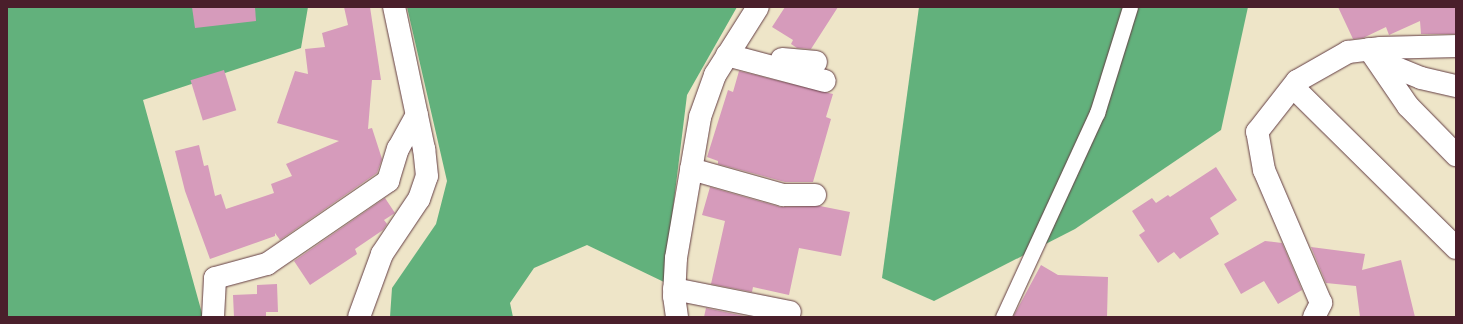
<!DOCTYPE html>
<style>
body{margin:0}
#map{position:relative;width:1463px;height:324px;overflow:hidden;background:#eee5c8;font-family:"Shantell Sans",sans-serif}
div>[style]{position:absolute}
.forest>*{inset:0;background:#62b17c}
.building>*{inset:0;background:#d69bbb;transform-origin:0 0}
.roads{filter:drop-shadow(0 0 1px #633d43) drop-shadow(0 0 1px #633d43)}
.lane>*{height:15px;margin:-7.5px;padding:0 7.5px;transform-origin:7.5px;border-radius:7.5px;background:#fff}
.street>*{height:22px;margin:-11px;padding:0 11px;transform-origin:11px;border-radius:11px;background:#fff}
span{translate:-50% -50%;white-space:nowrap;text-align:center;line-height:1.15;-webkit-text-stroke:4px #fff;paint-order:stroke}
.frame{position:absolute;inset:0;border:8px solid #4a1f2b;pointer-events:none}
</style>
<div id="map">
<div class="forest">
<i style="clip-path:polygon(7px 7px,308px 7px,301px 48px,143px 100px,203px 317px,7px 317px)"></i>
<i style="clip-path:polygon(407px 7px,737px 7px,687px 95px,664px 282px,587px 245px,534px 268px,510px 303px,513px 317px,390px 317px,392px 288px,436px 224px,447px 181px)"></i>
<i style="clip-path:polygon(919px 7px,1248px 7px,1221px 130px,1075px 229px,934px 301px,882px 278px)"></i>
</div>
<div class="building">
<i style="clip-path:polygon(192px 7px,255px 7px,256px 21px,195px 28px)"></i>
<i style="clip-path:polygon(344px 7px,370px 7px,381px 80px,372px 80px,368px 129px,372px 128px,382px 159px,377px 173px,280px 240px,275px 233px,275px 236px,210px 259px,185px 191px,175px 151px,199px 145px,204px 166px,208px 165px,215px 196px,221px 194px,226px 209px,274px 193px,271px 184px,292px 176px,286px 164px,339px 141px,277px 123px,295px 71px,308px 74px,305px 49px,325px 47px,322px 33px,348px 25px)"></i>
<i style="clip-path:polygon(785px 7px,838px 7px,811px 49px,797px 48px,791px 44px,793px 40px,772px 27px)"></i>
<i style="clip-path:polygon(1338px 7px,1456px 7px,1456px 34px,1421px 34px,1420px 21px,1389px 35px,1386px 27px,1363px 38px,1353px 39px)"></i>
<i style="left:224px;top:70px;width:42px;height:35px;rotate:73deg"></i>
<i style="clip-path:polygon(739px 71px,833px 94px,826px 117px,831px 119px,813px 182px,785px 182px,718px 164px,718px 161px,707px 157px,728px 90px,733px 92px)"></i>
<i style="clip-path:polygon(1216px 167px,1237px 200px,1210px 218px,1219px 234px,1180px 259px,1174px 252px,1158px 263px,1139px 235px,1145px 231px,1132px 211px,1152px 198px,1156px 203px,1168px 195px,1170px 197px)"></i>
<i style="clip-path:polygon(710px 187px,780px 207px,820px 206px,850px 212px,841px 256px,799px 248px,789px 295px,753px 287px,752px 292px,711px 284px,725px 221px,702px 215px)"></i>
<i style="clip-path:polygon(385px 198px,395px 213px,384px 220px,387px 224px,383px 230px,355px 249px,357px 254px,310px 285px,294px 261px)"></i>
<i style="clip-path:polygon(1265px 241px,1282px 243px,1302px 290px,1278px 304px,1264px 281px,1241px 294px,1224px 264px)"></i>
<i style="clip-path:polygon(1311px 247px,1365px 254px,1362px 270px,1401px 260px,1415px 317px,1360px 317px,1356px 286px,1326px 283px)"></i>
<i style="clip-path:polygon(1041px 265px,1058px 275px,1108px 277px,1107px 317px,1013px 317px)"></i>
<i style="clip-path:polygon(277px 284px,278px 312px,266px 312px,266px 317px,234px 317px,233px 295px,257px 294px,257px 285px)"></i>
<i style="clip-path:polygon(706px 308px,749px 317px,704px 317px)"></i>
</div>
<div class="roads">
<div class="lane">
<i style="left:1003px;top:317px;width:225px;rotate:-65.3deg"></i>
<i style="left:1097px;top:113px;width:111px;rotate:-72.7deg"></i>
</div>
<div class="street">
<i style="left:1369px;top:49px;width:69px;rotate:55.6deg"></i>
<i style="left:1408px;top:106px;width:69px;rotate:45.6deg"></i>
<i style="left:727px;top:55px;width:101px;rotate:14.9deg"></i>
<i style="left:1377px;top:55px;width:21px;rotate:35deg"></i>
<i style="left:1394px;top:67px;width:29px;rotate:22deg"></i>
<i style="left:1421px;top:78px;width:36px;rotate:13deg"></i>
<i style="left:782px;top:59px;width:34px;rotate:5deg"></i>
<i style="left:1293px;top:87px;width:229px;rotate:44.6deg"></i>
<i style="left:691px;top:169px;width:96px;rotate:15.8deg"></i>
<i style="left:783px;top:195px;width:32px"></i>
<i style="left:674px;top:289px;width:118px;rotate:11.2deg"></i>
<i style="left:213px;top:317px;width:39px;rotate:-87deg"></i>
<i style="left:215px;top:278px;width:54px;rotate:-15.1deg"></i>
<i style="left:267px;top:264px;width:147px;rotate:-34.4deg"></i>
<i style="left:388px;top:181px;width:34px;rotate:-73deg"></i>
<i style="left:398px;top:149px;width:39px;rotate:-61deg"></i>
<i style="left:359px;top:317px;width:67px;rotate:-69.9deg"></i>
<i style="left:382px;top:254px;width:66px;rotate:-56.1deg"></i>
<i style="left:419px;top:199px;width:24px;rotate:-71deg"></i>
<i style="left:427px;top:176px;width:27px;rotate:-96deg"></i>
<i style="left:424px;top:149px;width:145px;rotate:-101.9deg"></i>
<i style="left:677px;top:317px;width:21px;rotate:-98deg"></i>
<i style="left:674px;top:296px;width:38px;rotate:-87deg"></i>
<i style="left:676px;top:258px;width:143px;rotate:-80.3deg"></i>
<i style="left:700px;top:117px;width:45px;rotate:-70.3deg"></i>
<i style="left:715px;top:75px;width:80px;rotate:-57.7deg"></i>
<i style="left:1314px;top:317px;width:16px;rotate:-63deg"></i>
<i style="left:1321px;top:303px;width:145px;rotate:-113.2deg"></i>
<i style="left:1264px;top:170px;width:39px;rotate:-100deg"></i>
<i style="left:1257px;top:132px;width:65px;rotate:-51.9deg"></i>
<i style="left:1297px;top:81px;width:59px;rotate:-29.6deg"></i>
<i style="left:1348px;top:52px;width:33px;rotate:-7deg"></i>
<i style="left:1381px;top:48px;width:75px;rotate:-1.5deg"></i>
</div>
</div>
<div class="frame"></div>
</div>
